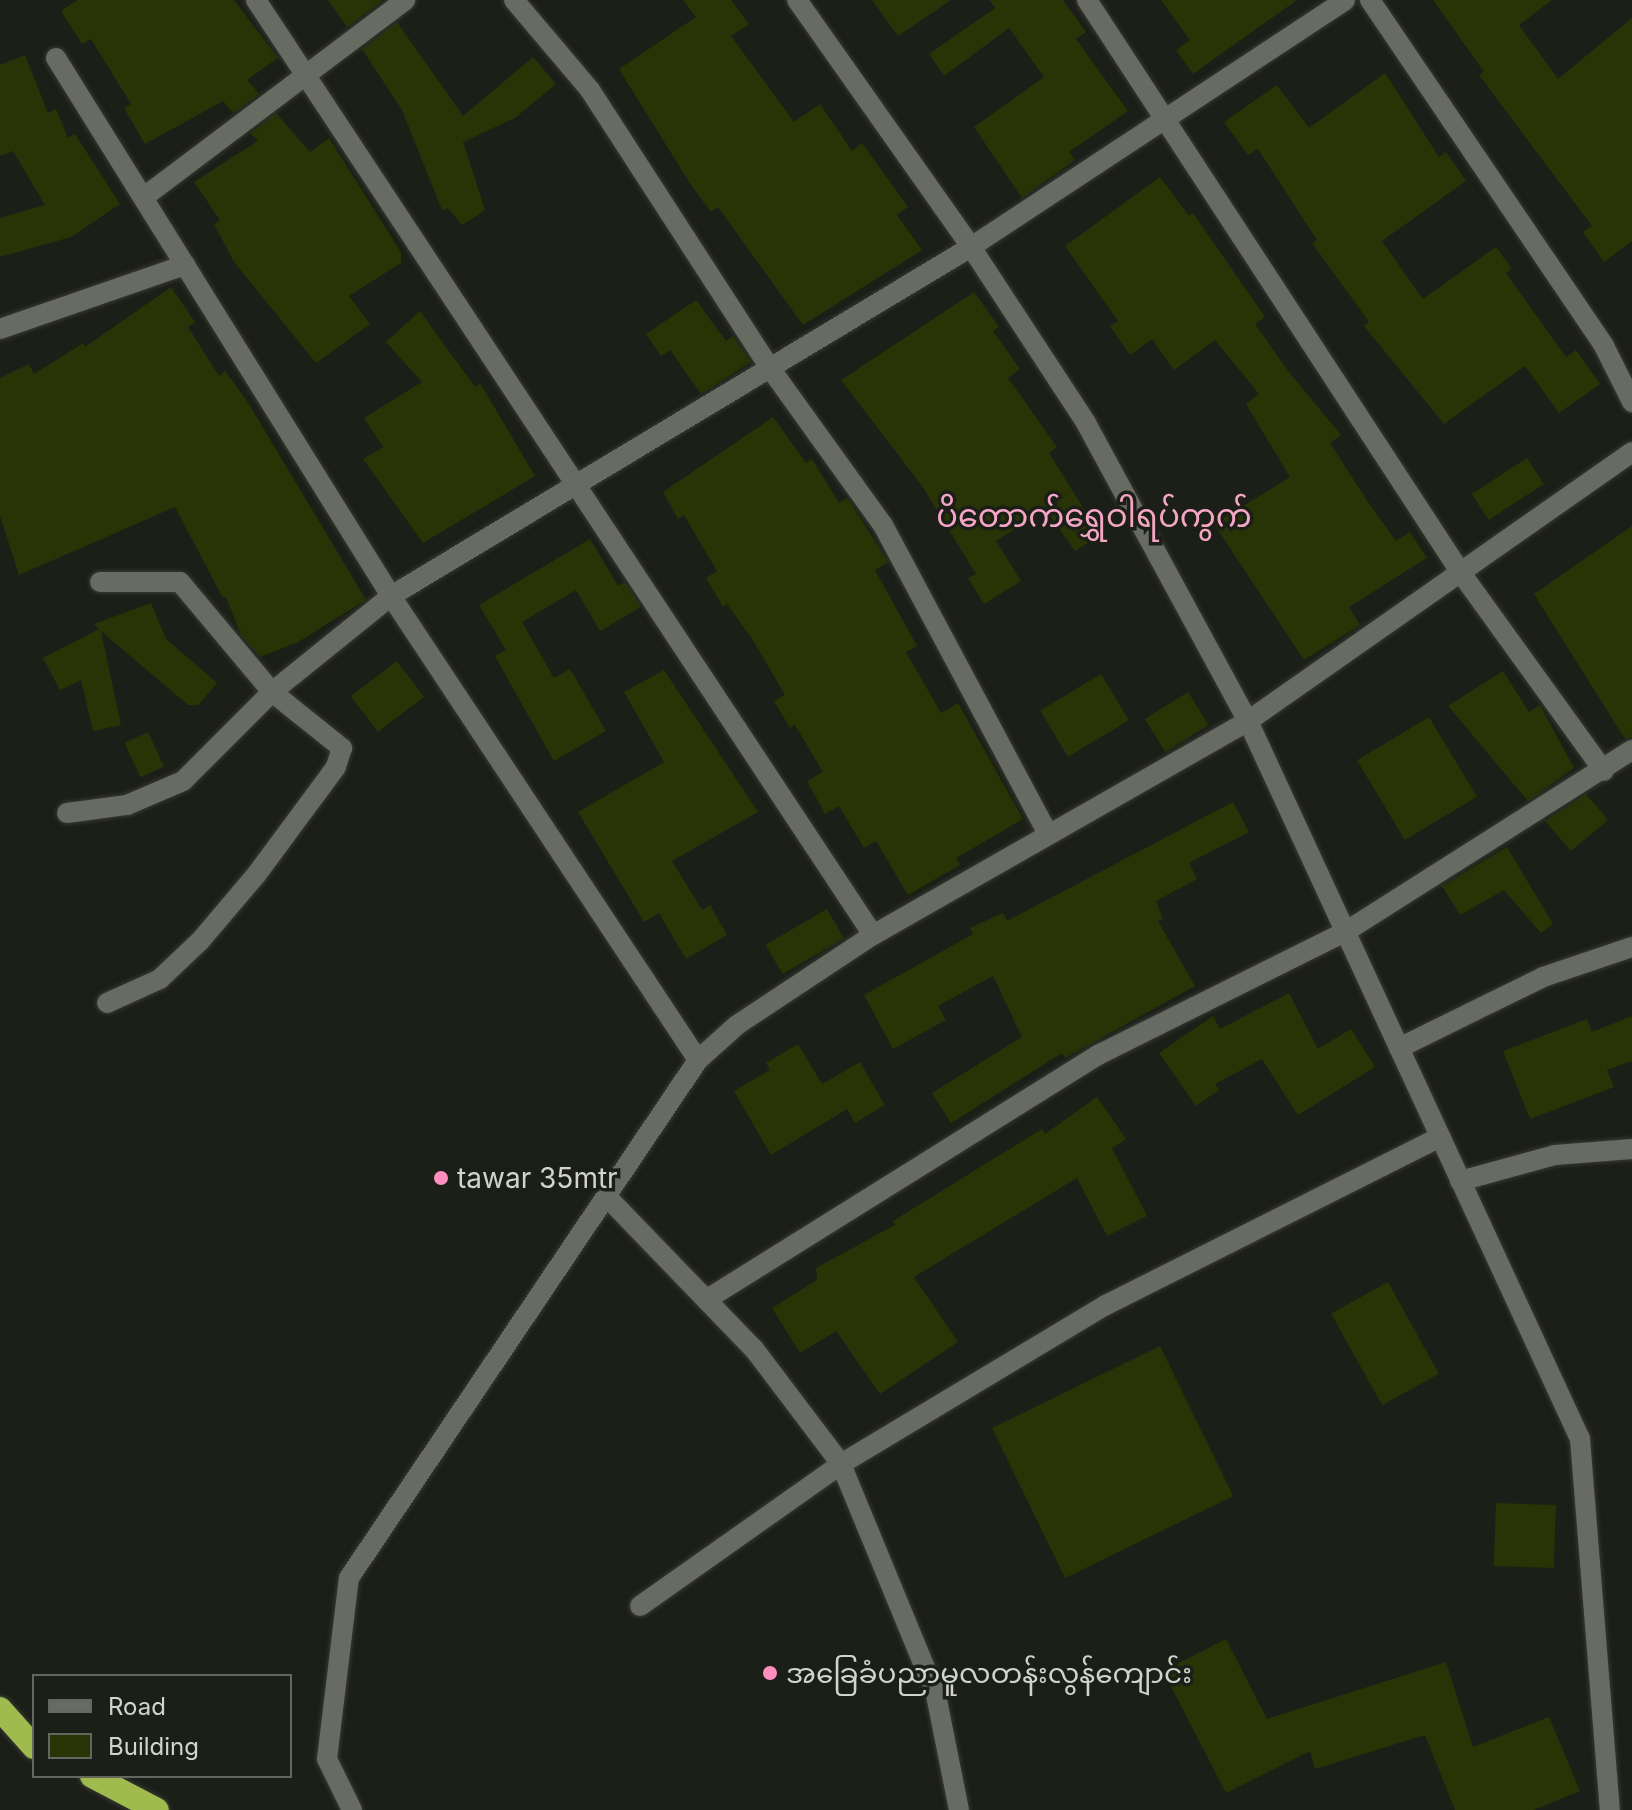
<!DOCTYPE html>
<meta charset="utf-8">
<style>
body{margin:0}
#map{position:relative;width:1632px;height:1810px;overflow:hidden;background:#1c1f17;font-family:Inter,"Noto Sans Myanmar",sans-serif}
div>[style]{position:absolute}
.building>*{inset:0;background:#283306;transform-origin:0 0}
.roads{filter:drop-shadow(0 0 2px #373934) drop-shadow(0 0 2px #373934)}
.minor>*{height:20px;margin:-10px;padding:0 10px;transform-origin:10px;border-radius:10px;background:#686b62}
.highway>*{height:24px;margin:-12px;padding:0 12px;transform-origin:12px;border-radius:12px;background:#9fbb4e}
.dots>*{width:22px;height:22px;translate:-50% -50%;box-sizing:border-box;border:4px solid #1c1f17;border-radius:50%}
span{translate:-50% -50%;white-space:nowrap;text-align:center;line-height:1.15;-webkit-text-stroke:7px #1c1f17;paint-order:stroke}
.poi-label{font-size:28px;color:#d1d3ce}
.left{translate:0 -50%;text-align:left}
.quarter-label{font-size:32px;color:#f4a6c5}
.legend{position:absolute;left:32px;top:1674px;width:260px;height:104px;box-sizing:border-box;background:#1c1f17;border:2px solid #646760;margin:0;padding:10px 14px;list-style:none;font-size:24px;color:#d1d3ce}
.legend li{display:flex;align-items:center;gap:16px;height:40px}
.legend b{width:40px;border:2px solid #646760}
</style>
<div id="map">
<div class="building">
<i style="clip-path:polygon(78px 0,234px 0,278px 58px,247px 80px,259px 94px,233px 113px,223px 101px,145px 144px,124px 108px,131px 104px,91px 39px,82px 44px,61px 11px)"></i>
<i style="clip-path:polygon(328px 0,381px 0,382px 1px,347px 27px)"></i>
<i style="clip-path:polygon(683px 0,731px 0,749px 24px,731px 36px,794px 122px,820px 104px,852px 151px,862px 143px,908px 207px,897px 215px,922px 250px,803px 325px,718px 207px,711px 212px,689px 182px,619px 69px,696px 17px)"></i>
<i style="clip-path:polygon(872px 0,951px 0,898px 36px)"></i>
<i style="clip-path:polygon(989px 0,1063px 0,1086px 32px,1076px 39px,1128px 111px,1069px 152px,1075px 160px,1022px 198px,974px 127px,1044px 77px,1009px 28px,944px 76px,929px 54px,995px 8px)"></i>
<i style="clip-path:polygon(1161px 0,1297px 0,1193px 74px,1176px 50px,1190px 40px)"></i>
<i style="clip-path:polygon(1433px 0,1552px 0,1519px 25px,1558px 79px,1632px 18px,1632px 241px,1604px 262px,1583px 232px,1592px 226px,1479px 75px,1484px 72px)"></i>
<i style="clip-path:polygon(397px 22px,463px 116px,533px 57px,556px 84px,515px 118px,463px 142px,485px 210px,462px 225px,448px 208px,442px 210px,402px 110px,362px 49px)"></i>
<i style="clip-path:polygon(25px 55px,48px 113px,56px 109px,68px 138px,75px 134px,120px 204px,71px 237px,0 257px,0 218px,45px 205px,13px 151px,0 156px,0 65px)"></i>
<i style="clip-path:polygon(1385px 73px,1439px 157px,1446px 152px,1466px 181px,1382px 241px,1423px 299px,1496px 247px,1512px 269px,1506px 273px,1566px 357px,1576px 350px,1600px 384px,1559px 413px,1525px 366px,1444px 424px,1364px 326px,1369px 322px,1312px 243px,1317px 240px,1258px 149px,1248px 155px,1224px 122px,1277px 85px,1309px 128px)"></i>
<i style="clip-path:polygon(276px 113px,310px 152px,329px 138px,401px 252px,401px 263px,349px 296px,370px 324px,316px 363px,234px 262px,214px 224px,220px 220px,194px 182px,258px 141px,250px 133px)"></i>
<i style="clip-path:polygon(1160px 177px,1189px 216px,1193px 213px,1265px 317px,1255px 324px,1289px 372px,1341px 435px,1330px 443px,1366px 499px,1396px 541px,1410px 532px,1427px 558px,1349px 607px,1360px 625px,1304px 660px,1214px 524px,1290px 477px,1246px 404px,1259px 394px,1215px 340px,1174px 370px,1152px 339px,1130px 355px,1110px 326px,1118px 321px,1065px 246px)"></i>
<i style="clip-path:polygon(171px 287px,195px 322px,188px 327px,219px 376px,225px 371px,247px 401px,366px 600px,298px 642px,260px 657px,241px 635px,226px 597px,223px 598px,175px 507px,19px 575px,0 516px,0 378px,29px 364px,34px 374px,83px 343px,85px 347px)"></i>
<i style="clip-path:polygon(974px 292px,999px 327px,993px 331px,1020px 369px,1008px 378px,1057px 447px,1049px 453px,1100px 535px,1075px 551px,1046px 510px,996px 541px,1021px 581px,984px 604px,968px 578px,976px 574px,922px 486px,841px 380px)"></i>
<i style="clip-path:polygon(696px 300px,726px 341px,733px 336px,751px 362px,701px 394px,670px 350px,661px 356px,646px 334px)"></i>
<i style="clip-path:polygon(420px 311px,475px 387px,480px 383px,535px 476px,423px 543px,363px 459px,383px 447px,364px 418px,422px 382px,386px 342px)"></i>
<i style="clip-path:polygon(773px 417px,806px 463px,812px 459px,839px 503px,847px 498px,873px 538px,888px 562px,875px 570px,917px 646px,906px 652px,941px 713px,958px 703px,1023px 819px,956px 858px,960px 865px,908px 895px,876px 841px,864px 848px,839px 806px,825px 814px,807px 781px,823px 772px,795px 725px,790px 728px,774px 701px,785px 695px,754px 642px,727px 604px,723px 607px,706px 578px,717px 571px,684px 515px,678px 519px,663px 492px)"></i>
<i style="left:1527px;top:458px;width:31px;height:66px;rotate:57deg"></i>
<i style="clip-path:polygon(1632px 526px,1632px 737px,1625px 739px,1534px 594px)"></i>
<i style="clip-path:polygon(590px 539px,618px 586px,625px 582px,641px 607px,600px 631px,576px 590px,522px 622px,554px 678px,570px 669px,606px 731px,554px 761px,495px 656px,506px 650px,479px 605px)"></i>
<i style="clip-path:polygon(151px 603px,166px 639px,217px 683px,198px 705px,188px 705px,101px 631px,121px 725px,93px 731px,81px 680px,60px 690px,43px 658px,99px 629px,94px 624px)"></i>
<i style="left:397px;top:661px;width:45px;height:58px;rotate:53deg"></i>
<i style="clip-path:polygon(664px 670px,758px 812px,672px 861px,702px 910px,710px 905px,727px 935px,686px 959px,659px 913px,644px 922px,578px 812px,664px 762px,624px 692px)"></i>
<i style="clip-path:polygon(1503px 671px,1529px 712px,1540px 705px,1574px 768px,1528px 801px,1448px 706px)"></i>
<i style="left:1101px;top:674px;width:54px;height:71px;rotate:59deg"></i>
<i style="left:1188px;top:692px;width:39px;height:51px;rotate:58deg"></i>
<i style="left:1429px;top:717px;width:93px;height:84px;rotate:59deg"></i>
<i style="left:148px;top:732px;width:38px;height:26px;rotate:65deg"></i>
<i style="clip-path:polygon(1586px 794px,1608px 820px,1571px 851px,1545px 821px)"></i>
<i style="clip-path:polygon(1233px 802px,1249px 832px,1189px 863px,1197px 879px,1156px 901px,1163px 919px,1158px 921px,1195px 986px,1065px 1058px,1062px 1053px,951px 1123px,932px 1093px,1022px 1037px,993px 976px,938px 1006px,946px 1020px,893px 1049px,864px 995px,973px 934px,970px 928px,1003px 913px,1007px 921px)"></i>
<i style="clip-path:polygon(1507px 847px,1553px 924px,1541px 933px,1504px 890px,1460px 915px,1442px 886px)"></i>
<i style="left:827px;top:909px;width:34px;height:71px;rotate:60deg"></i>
<i style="clip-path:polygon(1289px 993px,1318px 1049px,1351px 1029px,1375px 1067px,1298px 1115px,1262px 1059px,1215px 1084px,1219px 1090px,1196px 1106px,1159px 1053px,1213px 1016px,1220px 1029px)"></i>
<i style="clip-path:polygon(1632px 1016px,1632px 1061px,1607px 1070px,1614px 1087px,1530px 1119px,1503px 1051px,1587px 1019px,1592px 1032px)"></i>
<i style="clip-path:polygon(798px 1044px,822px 1084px,860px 1062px,885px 1105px,855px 1123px,847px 1109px,771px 1155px,734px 1091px,770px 1070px,766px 1063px)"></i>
<i style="clip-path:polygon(1097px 1097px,1126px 1139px,1112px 1148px,1147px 1216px,1107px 1236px,1077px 1178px,914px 1277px,958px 1342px,880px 1394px,836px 1331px,800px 1353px,772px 1308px,817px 1280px,816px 1268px,895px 1225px,893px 1221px,1042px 1129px,1045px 1134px)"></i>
<i style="left:1388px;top:1282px;width:105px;height:65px;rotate:61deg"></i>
<i style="left:1160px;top:1346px;width:167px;height:187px;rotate:64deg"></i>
<i style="left:1496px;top:1503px;width:60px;height:63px;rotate:2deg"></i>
<i style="clip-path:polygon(1226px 1639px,1267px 1719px,1446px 1662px,1473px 1747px,1549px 1717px,1580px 1791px,1534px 1810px,1455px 1810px,1425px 1735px,1315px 1769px,1310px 1751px,1226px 1793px,1163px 1671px)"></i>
</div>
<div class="roads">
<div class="minor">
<i style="left:256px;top:0;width:1120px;rotate:56.58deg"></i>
<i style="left:514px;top:0;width:118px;rotate:49.8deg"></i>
<i style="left:590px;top:90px;width:331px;rotate:57.1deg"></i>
<i style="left:770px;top:368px;width:193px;rotate:54.3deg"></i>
<i style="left:883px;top:525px;width:348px;rotate:61.9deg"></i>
<i style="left:797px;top:0;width:302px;rotate:54.8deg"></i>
<i style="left:971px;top:247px;width:210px;rotate:56.8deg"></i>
<i style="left:1086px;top:423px;width:339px;rotate:61.5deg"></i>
<i style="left:1248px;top:721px;width:791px;rotate:65.18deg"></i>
<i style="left:1580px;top:1439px;width:372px;rotate:85.4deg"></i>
<i style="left:1087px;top:0;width:684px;rotate:56.87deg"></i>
<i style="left:1461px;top:573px;width:244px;rotate:54.2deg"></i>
<i style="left:1370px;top:0;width:418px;rotate:55.9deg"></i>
<i style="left:1604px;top:346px;width:63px;rotate:63.4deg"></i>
<i style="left:56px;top:58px;width:634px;rotate:58.09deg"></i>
<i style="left:391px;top:596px;width:556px;rotate:56.51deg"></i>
<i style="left:144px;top:197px;width:327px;rotate:-37deg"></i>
<i style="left:0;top:329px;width:196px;rotate:-19.1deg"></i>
<i style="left:100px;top:582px;width:80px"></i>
<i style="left:180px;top:582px;width:143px;rotate:50.1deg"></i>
<i style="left:272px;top:692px;width:90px;rotate:38.7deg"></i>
<i style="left:342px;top:748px;width:20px;rotate:108deg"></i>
<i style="left:336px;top:767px;width:134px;rotate:126.5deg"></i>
<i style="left:256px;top:875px;width:87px;rotate:130.3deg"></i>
<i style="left:200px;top:941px;width:55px;rotate:136.5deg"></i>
<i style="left:160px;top:979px;width:58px;rotate:155.6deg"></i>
<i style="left:67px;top:813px;width:61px;rotate:-7.6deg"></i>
<i style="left:127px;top:805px;width:61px;rotate:-23.2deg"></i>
<i style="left:183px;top:781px;width:126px;rotate:-45deg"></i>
<i style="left:272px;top:692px;width:153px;rotate:-38.9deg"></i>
<i style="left:391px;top:596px;width:677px;rotate:-31.04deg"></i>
<i style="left:971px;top:247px;width:448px;rotate:-33.4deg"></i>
<i style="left:1399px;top:1048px;width:161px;rotate:-26.2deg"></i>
<i style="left:1543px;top:977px;width:94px;rotate:-18.6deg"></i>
<i style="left:1460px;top:1181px;width:98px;rotate:-15.3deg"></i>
<i style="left:1555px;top:1155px;width:77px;rotate:-4.5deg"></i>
<i style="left:607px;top:1197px;width:211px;rotate:46deg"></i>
<i style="left:754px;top:1349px;width:144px;rotate:52.9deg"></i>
<i style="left:841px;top:1464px;width:250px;rotate:67.6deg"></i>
<i style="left:936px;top:1695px;width:117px;rotate:78.7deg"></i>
<i style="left:709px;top:1298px;width:459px;rotate:-32deg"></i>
<i style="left:1098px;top:1055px;width:276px;rotate:-26.5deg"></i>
<i style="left:1345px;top:932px;width:340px;rotate:-32.4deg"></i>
<i style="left:640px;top:1606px;width:246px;rotate:-35.2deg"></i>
<i style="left:841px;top:1464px;width:309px;rotate:-31deg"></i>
<i style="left:1106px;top:1305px;width:374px;rotate:-26.7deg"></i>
<i style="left:352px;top:1810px;width:57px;rotate:-116.1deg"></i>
<i style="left:327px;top:1759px;width:182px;rotate:-83.1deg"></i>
<i style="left:349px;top:1578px;width:625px;rotate:-56.03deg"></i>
<i style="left:698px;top:1060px;width:52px;rotate:-41.9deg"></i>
<i style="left:737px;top:1025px;width:163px;rotate:-33.5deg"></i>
<i style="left:873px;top:935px;width:432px;rotate:-29.7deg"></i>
<i style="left:1248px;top:721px;width:469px;rotate:-35deg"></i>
</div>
<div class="highway">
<i style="left:0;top:1709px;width:51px;rotate:48.2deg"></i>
<i style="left:92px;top:1776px;width:73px;rotate:27.6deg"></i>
</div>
</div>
<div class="dots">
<i style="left:441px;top:1178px;background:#fe8ebd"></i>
<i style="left:770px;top:1673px;background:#fe8ebd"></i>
</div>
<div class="poi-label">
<span class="left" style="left:457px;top:1178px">tawar 35mtr</span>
<span class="left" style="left:786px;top:1673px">အခြေခံပညာမူလတန်းလွန်ကျောင်း</span>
</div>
<div class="quarter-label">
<span style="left:1094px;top:516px">ပိတောက်ရွှေဝါရပ်ကွက်</span>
</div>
<ul class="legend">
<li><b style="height:10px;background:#686b62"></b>Road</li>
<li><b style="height:22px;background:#283306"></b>Building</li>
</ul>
</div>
